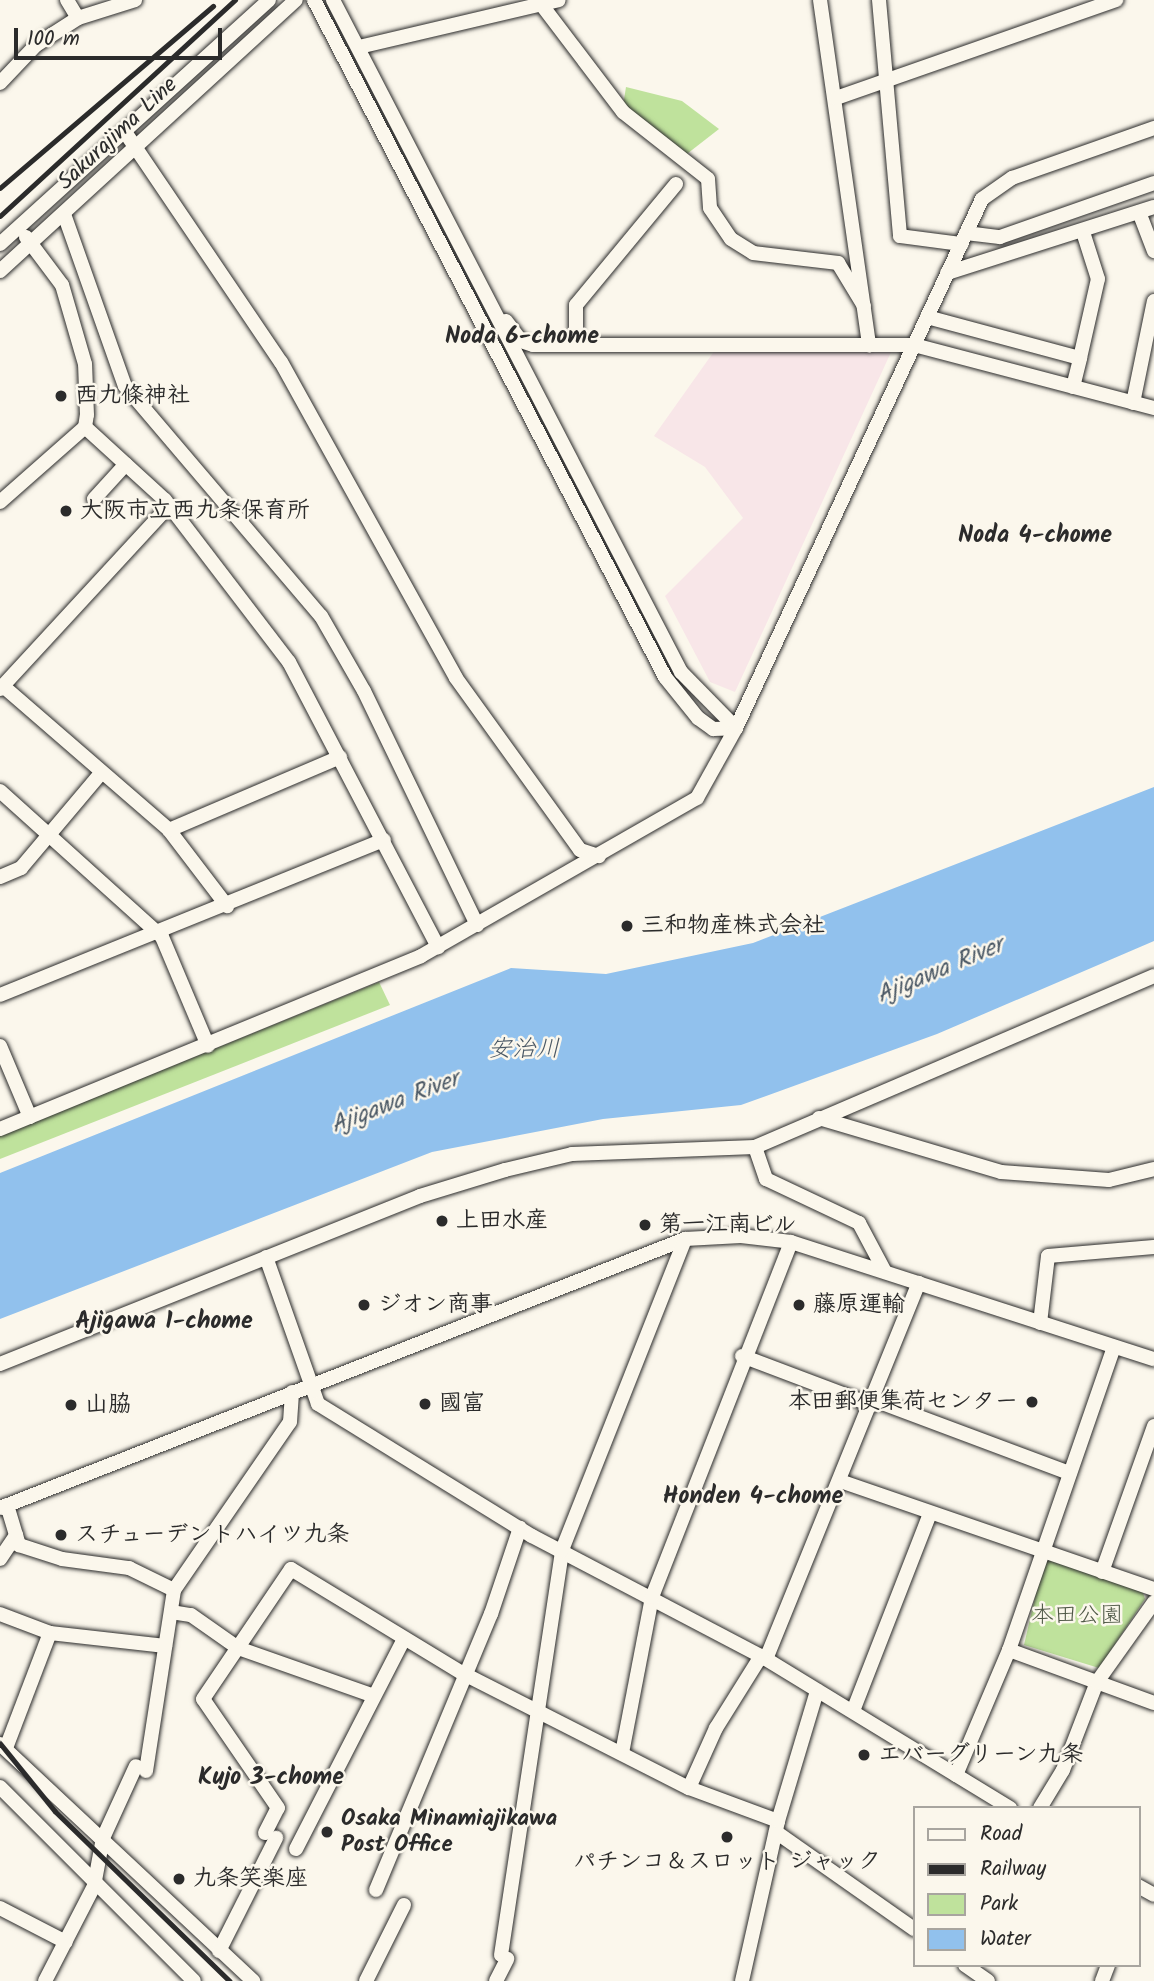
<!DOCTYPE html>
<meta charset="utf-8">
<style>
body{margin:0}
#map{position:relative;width:1154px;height:1981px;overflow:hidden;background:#fbf7ec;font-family:Kalam,"Klee One",sans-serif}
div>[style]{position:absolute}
.built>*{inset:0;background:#f8e6e8}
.green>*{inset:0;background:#bfe29c}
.water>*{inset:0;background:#91c1ed}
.roads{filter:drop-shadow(0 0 2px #2b2b2b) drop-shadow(0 0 2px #2b2b2b)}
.minor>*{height:14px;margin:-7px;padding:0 7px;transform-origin:7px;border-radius:7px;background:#fbf7ec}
.rail>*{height:4.5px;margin:-2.25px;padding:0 2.25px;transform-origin:2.25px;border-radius:2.25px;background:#2b2b2b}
.dots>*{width:19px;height:19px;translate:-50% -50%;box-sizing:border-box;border:4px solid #fbf7ec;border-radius:50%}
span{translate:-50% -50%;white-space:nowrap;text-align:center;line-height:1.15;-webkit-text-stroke:5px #fbf7ec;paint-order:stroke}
.street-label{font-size:23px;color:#2b2b2b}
.poi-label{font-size:23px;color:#2b2b2b;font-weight:700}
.left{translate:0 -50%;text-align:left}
.right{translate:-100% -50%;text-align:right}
.park-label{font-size:23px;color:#505947}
.neighbourhood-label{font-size:24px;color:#2b2b2b;font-weight:700}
.water-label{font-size:24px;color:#4a5865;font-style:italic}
.legend{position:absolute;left:913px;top:1806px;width:228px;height:161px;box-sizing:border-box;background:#fbf7ec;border:2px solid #a8a59f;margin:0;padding:9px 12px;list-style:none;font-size:21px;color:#2b2b2b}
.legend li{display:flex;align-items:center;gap:14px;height:35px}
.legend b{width:35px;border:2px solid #a8a59f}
.scale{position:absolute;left:14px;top:28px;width:208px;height:32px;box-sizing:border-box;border:4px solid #2b2b2b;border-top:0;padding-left:9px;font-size:21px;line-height:24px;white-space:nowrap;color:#2b2b2b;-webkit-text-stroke:5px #fbf7ec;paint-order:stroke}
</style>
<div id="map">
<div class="built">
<i style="clip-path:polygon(715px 350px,892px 350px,735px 692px,710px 682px,665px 596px,743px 518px,705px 467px,654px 436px)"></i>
</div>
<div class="green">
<i style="clip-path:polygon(626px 87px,682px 101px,719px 129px,683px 157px,623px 106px)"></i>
<i style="clip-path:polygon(379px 982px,390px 1005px,0 1159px,0 1136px)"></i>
<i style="clip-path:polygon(1051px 1559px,1142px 1590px,1145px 1599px,1099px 1668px,1024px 1645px,1043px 1563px)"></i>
</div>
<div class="water">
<i style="clip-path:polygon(1154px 787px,1154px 941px,937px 1034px,741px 1105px,603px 1119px,432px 1152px,0 1319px,0 1173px,511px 968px,606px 974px,753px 943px)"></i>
</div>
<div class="roads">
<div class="minor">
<i style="left:67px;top:0;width:21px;rotate:59deg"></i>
<i style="left:314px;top:0;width:763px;rotate:62.59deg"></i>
<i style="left:665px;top:677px;width:53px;rotate:51.2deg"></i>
<i style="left:698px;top:718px;width:19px;rotate:36deg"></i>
<i style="left:713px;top:729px;width:23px;rotate:-2deg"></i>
<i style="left:333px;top:0;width:757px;rotate:62.62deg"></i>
<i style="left:681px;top:672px;width:78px;rotate:45.5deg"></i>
<i style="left:538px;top:0;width:141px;rotate:52.8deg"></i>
<i style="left:623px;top:112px;width:108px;rotate:38.2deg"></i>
<i style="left:708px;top:179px;width:29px;rotate:86deg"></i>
<i style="left:710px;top:208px;width:37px;rotate:56deg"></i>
<i style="left:731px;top:239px;width:26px;rotate:32deg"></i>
<i style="left:753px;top:253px;width:86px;rotate:6.7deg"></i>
<i style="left:838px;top:263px;width:50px;rotate:58.8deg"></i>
<i style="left:820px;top:0;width:349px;rotate:81.9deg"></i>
<i style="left:879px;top:0;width:237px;rotate:84.9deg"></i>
<i style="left:900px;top:236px;width:62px;rotate:7.5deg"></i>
<i style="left:359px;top:47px;width:205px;rotate:-13.2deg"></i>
<i style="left:0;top:83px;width:52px;rotate:-46.5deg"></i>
<i style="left:36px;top:45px;width:50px;rotate:-32.7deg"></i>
<i style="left:78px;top:18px;width:60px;rotate:-17.5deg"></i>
<i style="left:836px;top:98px;width:297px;rotate:-19.3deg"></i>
<i style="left:125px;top:132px;width:278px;rotate:55.9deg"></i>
<i style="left:281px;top:362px;width:361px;rotate:61deg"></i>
<i style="left:456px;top:678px;width:212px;rotate:54.2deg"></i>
<i style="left:580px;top:850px;width:20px;rotate:18deg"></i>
<i style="left:1139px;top:212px;width:42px;rotate:69deg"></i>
<i style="left:64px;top:214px;width:182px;rotate:70.5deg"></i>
<i style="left:125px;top:386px;width:302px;rotate:49.6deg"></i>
<i style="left:321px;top:616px;width:86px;rotate:60.2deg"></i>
<i style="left:364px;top:691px;width:260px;rotate:64.2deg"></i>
<i style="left:966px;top:233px;width:34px;rotate:7deg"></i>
<i style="left:1000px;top:237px;width:163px;rotate:-19.3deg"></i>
<i style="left:0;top:244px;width:363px;rotate:-42.2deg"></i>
<i style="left:0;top:271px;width:401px;rotate:-42.5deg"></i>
<i style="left:947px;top:273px;width:217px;rotate:-17.7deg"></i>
<i style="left:927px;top:317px;width:158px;rotate:15deg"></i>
<i style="left:1080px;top:358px;width:81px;rotate:-77.2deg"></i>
<i style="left:1098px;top:279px;width:49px;rotate:-107.7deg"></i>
<i style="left:506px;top:321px;width:25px;rotate:53deg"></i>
<i style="left:521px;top:341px;width:13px;rotate:18deg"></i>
<i style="left:533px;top:345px;width:381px"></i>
<i style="left:914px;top:345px;width:248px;rotate:14.7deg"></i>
<i style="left:576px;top:344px;width:39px;rotate:-90deg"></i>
<i style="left:576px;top:305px;width:157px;rotate:-50.4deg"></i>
<i style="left:1073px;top:387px;width:30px;rotate:-76deg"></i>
<i style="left:1133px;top:403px;width:104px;rotate:-78.4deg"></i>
<i style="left:85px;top:427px;width:108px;rotate:42.4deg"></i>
<i style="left:165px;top:500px;width:204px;rotate:52.6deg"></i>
<i style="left:289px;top:662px;width:322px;rotate:62.4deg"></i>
<i style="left:94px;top:499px;width:47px;rotate:-47.6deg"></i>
<i style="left:0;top:502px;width:113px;rotate:-41.4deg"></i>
<i style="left:85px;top:427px;width:12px;rotate:-81deg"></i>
<i style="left:87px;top:415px;width:51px;rotate:-92.2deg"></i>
<i style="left:85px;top:364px;width:82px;rotate:-106.2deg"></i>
<i style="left:62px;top:285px;width:60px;rotate:-126.9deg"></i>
<i style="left:3px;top:686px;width:220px;rotate:40.9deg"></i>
<i style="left:169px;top:830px;width:96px;rotate:52.7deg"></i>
<i style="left:0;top:689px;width:248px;rotate:-47.3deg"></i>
<i style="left:0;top:791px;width:218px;rotate:42deg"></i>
<i style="left:162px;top:937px;width:118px;rotate:67.1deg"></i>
<i style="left:169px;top:830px;width:186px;rotate:-23.1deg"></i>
<i style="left:0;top:877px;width:23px;rotate:-23deg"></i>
<i style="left:21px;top:868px;width:124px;rotate:-49.9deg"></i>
<i style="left:0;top:995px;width:414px;rotate:-22deg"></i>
<i style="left:0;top:1046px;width:77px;rotate:67.1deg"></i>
<i style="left:819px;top:1118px;width:190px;rotate:16.5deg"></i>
<i style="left:1001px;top:1172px;width:108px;rotate:4.2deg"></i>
<i style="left:1109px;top:1180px;width:46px;rotate:-13.7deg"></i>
<i style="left:0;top:1129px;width:455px;rotate:-22.3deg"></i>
<i style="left:421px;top:956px;width:318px;rotate:-29.8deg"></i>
<i style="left:697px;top:798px;width:80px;rotate:-60.9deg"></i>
<i style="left:736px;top:728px;width:583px;rotate:-65.06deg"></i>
<i style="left:982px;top:199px;width:37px;rotate:-35deg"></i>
<i style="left:1012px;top:178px;width:151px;rotate:-19.4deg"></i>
<i style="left:755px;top:1147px;width:34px;rotate:71deg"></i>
<i style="left:766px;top:1179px;width:103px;rotate:25.3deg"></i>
<i style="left:859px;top:1223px;width:55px;rotate:62deg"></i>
<i style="left:266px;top:1257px;width:156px;rotate:70.5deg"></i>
<i style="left:318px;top:1404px;width:251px;rotate:31.7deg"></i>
<i style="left:532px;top:1536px;width:259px;rotate:27.7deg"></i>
<i style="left:761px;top:1656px;width:292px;rotate:31.4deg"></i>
<i style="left:1040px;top:1323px;width:67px;rotate:-83.2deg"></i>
<i style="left:1048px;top:1256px;width:106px;rotate:-4.9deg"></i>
<i style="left:742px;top:1356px;width:139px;rotate:20.7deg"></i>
<i style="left:0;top:1364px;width:452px;rotate:-21.8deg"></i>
<i style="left:420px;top:1196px;width:89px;rotate:-17deg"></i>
<i style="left:505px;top:1170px;width:69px;rotate:-13.4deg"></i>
<i style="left:572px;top:1154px;width:183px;rotate:-2.2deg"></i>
<i style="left:755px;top:1147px;width:434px;rotate:-23.2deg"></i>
<i style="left:874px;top:1400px;width:208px;rotate:20.5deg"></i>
<i style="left:843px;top:1482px;width:329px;rotate:19deg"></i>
<i style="left:7px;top:1505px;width:42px;rotate:73.3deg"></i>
<i style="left:19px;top:1545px;width:45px;rotate:18deg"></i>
<i style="left:62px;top:1559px;width:68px;rotate:7.7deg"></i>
<i style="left:129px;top:1568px;width:50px;rotate:26.1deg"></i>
<i style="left:0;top:1508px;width:736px;rotate:-21.44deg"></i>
<i style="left:685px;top:1239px;width:56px;rotate:-3.1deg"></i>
<i style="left:741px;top:1236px;width:50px;rotate:6.8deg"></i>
<i style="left:791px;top:1242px;width:381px;rotate:17.9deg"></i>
<i style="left:0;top:1559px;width:29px;rotate:-56deg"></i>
<i style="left:1102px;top:1572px;width:155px;rotate:-70.4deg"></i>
<i style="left:171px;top:1612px;width:20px;rotate:9deg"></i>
<i style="left:191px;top:1615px;width:57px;rotate:35.1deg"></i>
<i style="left:238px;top:1648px;width:144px;rotate:19.4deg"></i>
<i style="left:0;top:1614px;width:53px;rotate:20.8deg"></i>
<i style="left:50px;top:1633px;width:116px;rotate:6.4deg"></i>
<i style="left:1009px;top:1650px;width:154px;rotate:20.1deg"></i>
<i style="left:766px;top:1659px;width:406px;rotate:-67.9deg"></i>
<i style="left:853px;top:1711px;width:212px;rotate:-68.7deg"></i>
<i style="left:0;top:1744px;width:347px;rotate:43.1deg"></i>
<i style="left:6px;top:1748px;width:123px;rotate:-69.1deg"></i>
<i style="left:622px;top:1753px;width:159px;rotate:-79.1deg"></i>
<i style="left:652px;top:1597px;width:381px;rotate:-68.6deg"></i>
<i style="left:146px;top:1771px;width:183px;rotate:-81.2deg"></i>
<i style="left:174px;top:1590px;width:204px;rotate:-55.4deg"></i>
<i style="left:290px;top:1422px;width:30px;rotate:-86deg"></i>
<i style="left:956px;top:1775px;width:136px;rotate:-67deg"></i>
<i style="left:1009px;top:1650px;width:321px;rotate:-70.9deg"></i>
<i style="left:0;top:1787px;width:274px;rotate:45deg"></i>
<i style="left:689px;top:1788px;width:66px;rotate:-65.8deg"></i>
<i style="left:716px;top:1728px;width:85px;rotate:-58deg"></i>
<i style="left:1040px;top:1808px;width:44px;rotate:-58.8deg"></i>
<i style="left:1063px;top:1770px;width:94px;rotate:-68.9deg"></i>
<i style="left:1097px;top:1682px;width:98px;rotate:-54.5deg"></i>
<i style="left:776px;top:1832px;width:169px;rotate:35.1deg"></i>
<i style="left:265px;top:1833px;width:28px;rotate:-63deg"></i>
<i style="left:278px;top:1808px;width:132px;rotate:-124.5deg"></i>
<i style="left:203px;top:1699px;width:157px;rotate:-55.9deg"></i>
<i style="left:291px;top:1569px;width:202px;rotate:31.3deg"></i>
<i style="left:464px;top:1674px;width:252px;rotate:26.9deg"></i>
<i style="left:689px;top:1788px;width:95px;rotate:20.3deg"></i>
<i style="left:296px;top:1849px;width:232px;rotate:-62.8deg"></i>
<i style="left:1138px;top:1886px;width:18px;rotate:29deg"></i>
<i style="left:376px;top:1890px;width:299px;rotate:-67.4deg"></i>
<i style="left:491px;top:1614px;width:91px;rotate:-71.4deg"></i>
<i style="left:0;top:1908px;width:74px;rotate:27.3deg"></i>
<i style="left:219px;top:1951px;width:127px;rotate:-63.2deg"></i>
<i style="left:501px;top:1955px;width:410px;rotate:-81.4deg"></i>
<i style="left:562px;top:1550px;width:334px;rotate:-68.4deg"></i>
<i style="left:965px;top:1965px;width:28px;rotate:35deg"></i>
<i style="left:45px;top:1981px;width:107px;rotate:-62.7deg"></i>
<i style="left:94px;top:1886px;width:49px;rotate:-79.4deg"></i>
<i style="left:103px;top:1838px;width:79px;rotate:-65.4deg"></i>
<i style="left:366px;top:1981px;width:85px;rotate:-63.4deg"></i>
<i style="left:496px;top:1981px;width:25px;rotate:-63deg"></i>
<i style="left:742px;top:1981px;width:164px;rotate:-77.3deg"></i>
<i style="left:778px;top:1821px;width:136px;rotate:-73.3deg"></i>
<i style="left:1102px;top:1981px;width:17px;rotate:-69deg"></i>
</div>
</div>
<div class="rail">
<i style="left:0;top:188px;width:280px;rotate:-40.5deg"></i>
<i style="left:0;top:216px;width:319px;rotate:-42.6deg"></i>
<i style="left:0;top:1743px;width:87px;rotate:51deg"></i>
<i style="left:55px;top:1811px;width:244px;rotate:44.2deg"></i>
</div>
<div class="dots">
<i style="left:61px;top:396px;background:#2b2b2b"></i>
<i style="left:66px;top:511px;background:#2b2b2b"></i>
<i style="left:627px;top:926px;background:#2b2b2b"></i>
<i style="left:442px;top:1221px;background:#2b2b2b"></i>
<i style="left:645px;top:1225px;background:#2b2b2b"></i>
<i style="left:364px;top:1305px;background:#2b2b2b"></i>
<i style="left:799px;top:1305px;background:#2b2b2b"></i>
<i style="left:1032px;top:1402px;background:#2b2b2b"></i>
<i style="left:425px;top:1404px;background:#2b2b2b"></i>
<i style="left:71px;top:1405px;background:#2b2b2b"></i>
<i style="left:61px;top:1535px;background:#2b2b2b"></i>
<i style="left:864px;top:1755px;background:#2b2b2b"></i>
<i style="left:327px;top:1832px;background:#2b2b2b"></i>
<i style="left:727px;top:1837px;background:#2b2b2b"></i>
<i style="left:179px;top:1879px;background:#2b2b2b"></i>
</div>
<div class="street-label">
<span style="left:118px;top:134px;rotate:-43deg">Sakurajima Line</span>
</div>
<div class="poi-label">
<span class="left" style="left:75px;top:396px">西九條神社</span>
<span class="left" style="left:80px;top:511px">大阪市立西九条保育所</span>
<span class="left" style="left:641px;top:926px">三和物産株式会社</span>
<span class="left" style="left:456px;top:1221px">上田水産</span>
<span class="left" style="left:659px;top:1225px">第一江南ビル</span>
<span class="left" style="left:378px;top:1305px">ジオン商事</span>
<span class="left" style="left:813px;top:1305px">藤原運輸</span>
<span class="right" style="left:1018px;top:1402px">本田郵便集荷センター</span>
<span class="left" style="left:439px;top:1404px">國富</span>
<span class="left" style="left:85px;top:1405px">山脇</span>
<span class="left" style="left:75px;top:1535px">スチューデントハイツ九条</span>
<span class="left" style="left:878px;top:1755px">エバーグリーン九条</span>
<span class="left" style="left:341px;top:1832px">Osaka Minamiajikawa<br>Post Office</span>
<span style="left:727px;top:1862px">パチンコ＆スロット ジャック</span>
<span class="left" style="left:193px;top:1879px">九条笑楽座</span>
</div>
<div class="park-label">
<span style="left:1077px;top:1616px">本田公園</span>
</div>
<div class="neighbourhood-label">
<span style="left:522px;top:337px">Noda 6-chome</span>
<span style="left:1035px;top:536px">Noda 4-chome</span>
<span style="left:164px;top:1322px">Ajigawa 1-chome</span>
<span style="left:753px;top:1497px">Honden 4-chome</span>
<span style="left:271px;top:1778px">Kujo 3-chome</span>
</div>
<div class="water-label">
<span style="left:940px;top:971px;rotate:-23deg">Ajigawa River</span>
<span style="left:524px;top:1050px">安治川</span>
<span style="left:395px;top:1103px;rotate:-21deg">Ajigawa River</span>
</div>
<ul class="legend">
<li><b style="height:9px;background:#fbf7ec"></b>Road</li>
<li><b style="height:9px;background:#2b2b2b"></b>Railway</li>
<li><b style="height:19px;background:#bfe29c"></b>Park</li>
<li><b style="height:19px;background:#91c1ed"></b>Water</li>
</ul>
<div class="scale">100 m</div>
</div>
